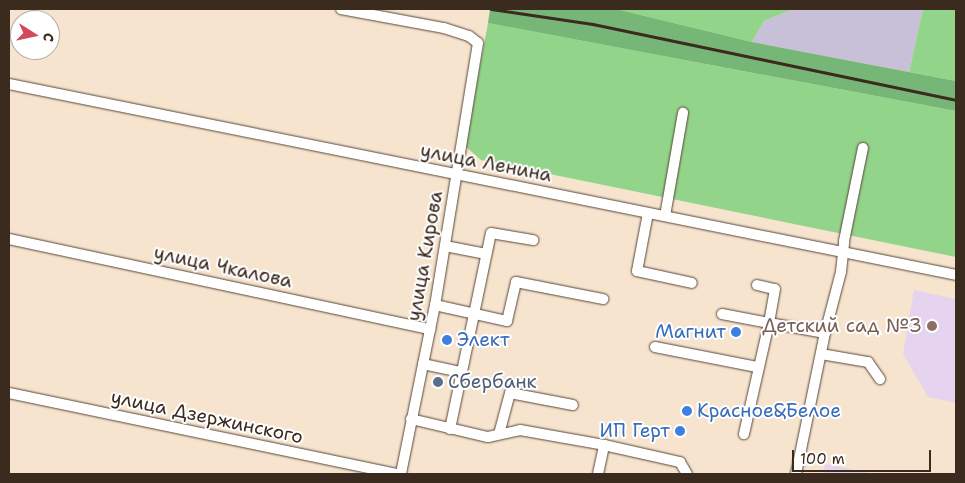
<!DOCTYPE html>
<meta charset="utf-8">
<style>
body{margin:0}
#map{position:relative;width:965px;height:483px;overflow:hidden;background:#f7e4ce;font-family:"Shantell Sans",sans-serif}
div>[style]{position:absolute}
.built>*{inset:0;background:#e6d3f0}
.industrial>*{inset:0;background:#c8c0d8}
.green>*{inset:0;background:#93d48b}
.forest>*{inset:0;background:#76b677}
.roads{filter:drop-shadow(0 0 1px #574638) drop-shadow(0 0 1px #574638)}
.minor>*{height:10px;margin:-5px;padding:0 5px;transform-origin:5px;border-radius:5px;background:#fff}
.rail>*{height:2.5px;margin:-1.25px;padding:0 1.25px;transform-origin:1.25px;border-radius:1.25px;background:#3b2a1e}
.dots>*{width:14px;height:14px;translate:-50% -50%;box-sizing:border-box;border:2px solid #fff;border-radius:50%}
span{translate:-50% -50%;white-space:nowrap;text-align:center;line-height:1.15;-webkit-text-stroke:4px #fff;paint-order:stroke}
.street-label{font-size:19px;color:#3b2a1e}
.education-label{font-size:19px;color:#785e54}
.right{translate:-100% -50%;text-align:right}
.shop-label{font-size:19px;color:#366cbe}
.left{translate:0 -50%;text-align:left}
.service-label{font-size:19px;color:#4e5e75}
.frame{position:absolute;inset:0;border:10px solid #3b2a1e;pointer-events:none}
.north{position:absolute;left:10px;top:10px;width:50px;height:50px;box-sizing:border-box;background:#fff;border:1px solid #b1aaa5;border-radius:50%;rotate:100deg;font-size:14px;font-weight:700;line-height:20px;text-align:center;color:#3b2a1e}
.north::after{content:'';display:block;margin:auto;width:18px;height:22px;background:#d1495b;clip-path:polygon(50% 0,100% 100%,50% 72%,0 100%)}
.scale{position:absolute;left:792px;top:450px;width:139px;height:22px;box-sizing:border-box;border:2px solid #3b2a1e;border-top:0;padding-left:6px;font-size:15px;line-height:18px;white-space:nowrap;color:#3b2a1e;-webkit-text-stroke:4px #fff;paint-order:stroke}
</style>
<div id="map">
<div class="built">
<i style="clip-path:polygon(914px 290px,956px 299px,956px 403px,928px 397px,903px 354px)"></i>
<i style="clip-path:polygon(825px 464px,875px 474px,823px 474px)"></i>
</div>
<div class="industrial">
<i style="clip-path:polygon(793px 9px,923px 9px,909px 72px,752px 42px,764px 21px)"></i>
</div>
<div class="green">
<i style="clip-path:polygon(616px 9px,793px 9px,764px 21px,752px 42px)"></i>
<i style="clip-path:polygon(923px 9px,956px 9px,956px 81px,909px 72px)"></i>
<i style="clip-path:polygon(488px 23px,956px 111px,956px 257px,481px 160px,465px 146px)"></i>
</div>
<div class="forest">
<i style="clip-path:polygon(490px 9px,616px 9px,752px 42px,956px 81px,956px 111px,488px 23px)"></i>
</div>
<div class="roads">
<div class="minor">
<i style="left:341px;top:9px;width:105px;rotate:10.5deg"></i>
<i style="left:444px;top:28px;width:26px;rotate:18deg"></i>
<i style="left:469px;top:36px;width:11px;rotate:38deg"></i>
<i style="left:478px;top:43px;width:266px;rotate:99.3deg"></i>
<i style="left:435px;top:305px;width:172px;rotate:101.4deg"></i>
<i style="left:9px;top:84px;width:966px;rotate:11.4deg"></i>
<i style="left:648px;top:213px;width:59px;rotate:100.7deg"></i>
<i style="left:637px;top:271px;width:56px;rotate:12.3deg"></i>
<i style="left:665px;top:216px;width:105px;rotate:-80.1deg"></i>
<i style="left:9px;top:239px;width:431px;rotate:12.1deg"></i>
<i style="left:445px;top:246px;width:42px;rotate:11deg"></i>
<i style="left:757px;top:285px;width:18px;rotate:13deg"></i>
<i style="left:775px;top:289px;width:35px;rotate:100deg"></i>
<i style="left:769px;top:323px;width:57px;rotate:10.1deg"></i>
<i style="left:435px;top:305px;width:74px;rotate:12.5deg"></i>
<i style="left:507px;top:321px;width:40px;rotate:-77deg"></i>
<i style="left:516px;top:282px;width:89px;rotate:11.1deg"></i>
<i style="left:722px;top:314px;width:48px;rotate:10.8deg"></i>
<i style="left:769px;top:323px;width:114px;rotate:102.7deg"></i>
<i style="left:655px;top:347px;width:104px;rotate:11.1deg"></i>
<i style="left:821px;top:354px;width:48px;rotate:9.7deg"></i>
<i style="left:868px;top:362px;width:21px;rotate:55deg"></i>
<i style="left:423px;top:364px;width:40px;rotate:12deg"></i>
<i style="left:9px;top:393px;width:397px;rotate:11.8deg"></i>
<i style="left:411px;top:419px;width:79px;rotate:13.2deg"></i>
<i style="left:488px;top:437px;width:33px;rotate:-12deg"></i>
<i style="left:520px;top:430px;width:85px;rotate:10.1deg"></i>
<i style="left:604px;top:445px;width:78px;rotate:12.6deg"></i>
<i style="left:680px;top:462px;width:14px;rotate:60deg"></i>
<i style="left:450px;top:429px;width:200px;rotate:-78.2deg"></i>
<i style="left:491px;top:233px;width:43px;rotate:9.5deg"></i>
<i style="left:499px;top:434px;width:42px;rotate:-75deg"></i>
<i style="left:510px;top:393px;width:64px;rotate:10.8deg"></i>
<i style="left:598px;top:474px;width:30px;rotate:-78deg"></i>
<i style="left:796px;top:474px;width:144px;rotate:-78.4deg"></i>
<i style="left:825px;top:333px;width:63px;rotate:-75.3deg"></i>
<i style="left:841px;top:272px;width:31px;rotate:-84deg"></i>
<i style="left:844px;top:241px;width:95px;rotate:-78.5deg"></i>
</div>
</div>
<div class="rail">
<i style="left:491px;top:9px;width:103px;rotate:8.4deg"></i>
<i style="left:593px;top:24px;width:371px;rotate:11.8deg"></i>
</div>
<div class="dots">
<i style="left:932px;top:326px;background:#8d6e63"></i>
<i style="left:736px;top:332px;background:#3f7fe0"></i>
<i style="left:447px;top:340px;background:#3f7fe0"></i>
<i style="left:438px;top:382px;background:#5c6f8a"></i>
<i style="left:687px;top:411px;background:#3f7fe0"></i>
<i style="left:680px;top:431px;background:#3f7fe0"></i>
</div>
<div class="street-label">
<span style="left:486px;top:163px;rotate:11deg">улица Ленина</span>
<span style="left:425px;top:256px;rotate:-80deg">улица Кирова</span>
<span style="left:223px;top:267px;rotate:12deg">улица Чкалова</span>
<span style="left:207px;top:417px;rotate:12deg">улица Дзержинского</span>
</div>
<div class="education-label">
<span class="right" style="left:922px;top:326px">Детский сад №3</span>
</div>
<div class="shop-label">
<span class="right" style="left:726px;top:332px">Магнит</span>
<span class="left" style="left:457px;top:340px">Элект</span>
<span class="left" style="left:697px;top:411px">Красное&amp;Белое</span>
<span class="right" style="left:670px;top:431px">ИП Герт</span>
</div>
<div class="service-label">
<span class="left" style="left:448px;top:382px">Сбербанк</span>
</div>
<div class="frame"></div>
<div class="north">С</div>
<div class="scale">100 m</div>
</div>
